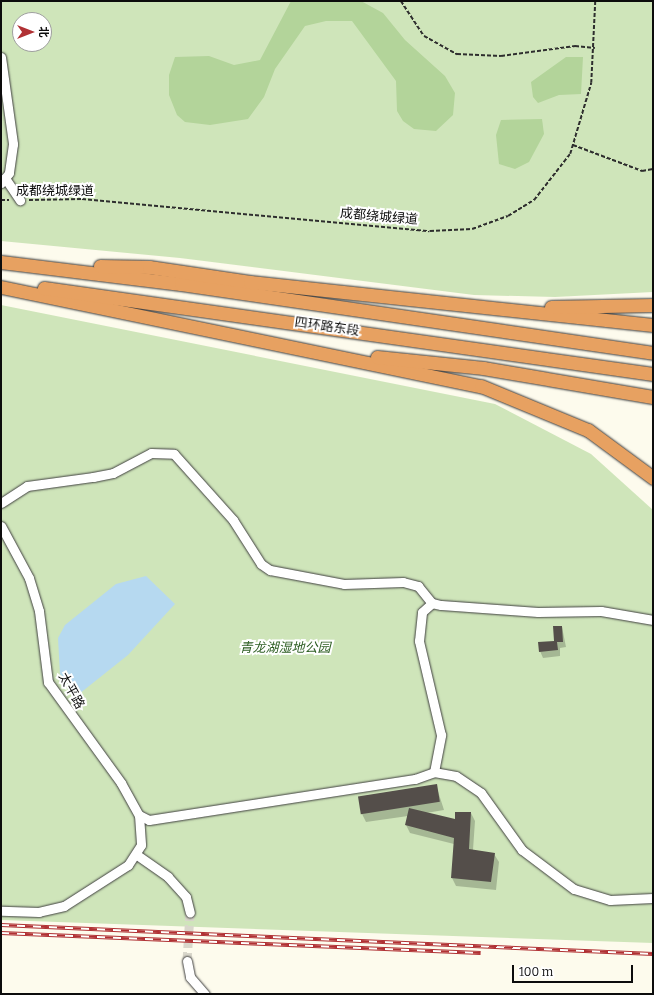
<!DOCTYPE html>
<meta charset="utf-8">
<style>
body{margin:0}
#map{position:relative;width:654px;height:995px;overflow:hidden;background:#fdfbed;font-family:Bitter,"Noto Sans SC",serif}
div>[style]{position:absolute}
.green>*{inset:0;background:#cfe5ba}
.forest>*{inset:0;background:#b3d49a}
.water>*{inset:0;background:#b6d9f0}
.shadow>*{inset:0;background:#0003}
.building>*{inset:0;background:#544e4a;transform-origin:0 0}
.minor-tunnel>*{height:9px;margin-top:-4.5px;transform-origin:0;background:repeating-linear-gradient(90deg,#d9d7cb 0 9px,transparent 0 13.5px)}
.path>*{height:1.5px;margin-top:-0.75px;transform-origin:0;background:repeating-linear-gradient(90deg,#2e2e2e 0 4px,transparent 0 6px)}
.roads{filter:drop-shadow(0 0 1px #3f3f3f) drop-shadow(0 0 1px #3f3f3f)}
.minor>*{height:9px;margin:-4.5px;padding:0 4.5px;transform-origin:4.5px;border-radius:4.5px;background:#fff}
.highway>*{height:13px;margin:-6.5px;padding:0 6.5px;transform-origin:6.5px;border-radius:6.5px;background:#e7a161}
.rail>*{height:4px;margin-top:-2px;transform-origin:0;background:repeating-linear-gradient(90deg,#fff 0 8px,#b03134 0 16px);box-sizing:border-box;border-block:1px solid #b03134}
span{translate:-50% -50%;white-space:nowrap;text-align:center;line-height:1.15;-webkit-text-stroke:4px #fff;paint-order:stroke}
.street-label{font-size:13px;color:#0c0c0c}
.park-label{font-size:13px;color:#2e5e23;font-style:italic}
.frame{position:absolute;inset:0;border:2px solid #0c0c0c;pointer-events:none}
.north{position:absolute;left:12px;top:12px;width:40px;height:40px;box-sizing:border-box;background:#fff;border:1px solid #9e9e9e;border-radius:50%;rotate:90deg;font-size:11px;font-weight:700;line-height:16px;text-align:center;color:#0c0c0c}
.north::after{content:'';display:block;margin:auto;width:14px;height:18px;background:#b03134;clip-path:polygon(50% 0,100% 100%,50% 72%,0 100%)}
.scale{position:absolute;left:512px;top:965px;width:121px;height:18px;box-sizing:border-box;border:2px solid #0c0c0c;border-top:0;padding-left:5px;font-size:12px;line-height:14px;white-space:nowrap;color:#0c0c0c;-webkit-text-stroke:3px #fff;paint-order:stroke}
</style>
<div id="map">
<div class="green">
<i style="clip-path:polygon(evenodd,1px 1px,653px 1px,653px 292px,555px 297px,474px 295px,180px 258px,1px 241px,1px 1px,20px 20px,44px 20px,44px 44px,20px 44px,20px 20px)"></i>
<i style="clip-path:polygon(1px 305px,495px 404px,591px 454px,653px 510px,653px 943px,1px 920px)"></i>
</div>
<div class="forest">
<i style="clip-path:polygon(291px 1px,361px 1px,383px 13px,405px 40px,445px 76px,455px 93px,453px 115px,436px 131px,414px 129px,403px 121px,397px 111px,396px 81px,352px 21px,326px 21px,305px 26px,275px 69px,264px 97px,248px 119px,210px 125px,185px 122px,177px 115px,169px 95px,169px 75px,175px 57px,209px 56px,234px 65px,260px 60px)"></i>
<i style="clip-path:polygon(566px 57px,583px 57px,581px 94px,559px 95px,538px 103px,533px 97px,531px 82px)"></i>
<i style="clip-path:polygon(542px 119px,544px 134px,529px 162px,515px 169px,499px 164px,496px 135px,501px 120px)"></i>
</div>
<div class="water">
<i style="clip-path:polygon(146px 576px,175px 604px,128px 655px,79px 694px,60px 674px,58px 638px,65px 625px,116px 584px)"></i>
</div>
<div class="shadow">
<i style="clip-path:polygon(562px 627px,566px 647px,560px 648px,560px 656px,543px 658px,540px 651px,555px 642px)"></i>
<i style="clip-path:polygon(436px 785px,444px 810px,426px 813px,456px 820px,471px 813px,475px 821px,473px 850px,494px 854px,499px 862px,496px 890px,456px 886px,452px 878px,454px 844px,410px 833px,406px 825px,408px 816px,366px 822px,362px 814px)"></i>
</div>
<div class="building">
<i style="clip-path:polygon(553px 626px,562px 626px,563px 642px,557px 642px,558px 650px,539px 652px,538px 642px,554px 641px)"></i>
<i style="left:437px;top:784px;width:18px;height:80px;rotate:81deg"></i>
<i style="clip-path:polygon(409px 808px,455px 819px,455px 812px,471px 812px,469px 849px,495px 853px,491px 882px,451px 878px,454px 838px,405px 825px)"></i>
</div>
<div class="minor-tunnel">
<i style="left:187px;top:961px;width:48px;rotate:-86.4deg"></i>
</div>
<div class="path">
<i style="left:212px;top:1px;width:29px"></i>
<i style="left:401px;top:1px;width:42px;rotate:56.7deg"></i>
<i style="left:424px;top:36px;width:38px;rotate:29deg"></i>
<i style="left:457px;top:54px;width:44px;rotate:2.6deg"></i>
<i style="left:501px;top:56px;width:75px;rotate:-7.7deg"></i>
<i style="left:575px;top:46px;width:20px;rotate:6deg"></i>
<i style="left:573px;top:145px;width:74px;rotate:20.6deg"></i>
<i style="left:642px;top:171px;width:11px;rotate:-10deg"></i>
<i style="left:1px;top:200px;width:8px"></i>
<i style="left:29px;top:200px;width:53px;rotate:-1.1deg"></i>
<i style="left:82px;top:199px;width:349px;rotate:5.3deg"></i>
<i style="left:430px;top:231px;width:42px;rotate:-2.7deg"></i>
<i style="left:472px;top:229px;width:38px;rotate:-20deg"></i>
<i style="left:508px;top:216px;width:31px;rotate:-32deg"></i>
<i style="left:534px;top:200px;width:58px;rotate:-52deg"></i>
<i style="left:570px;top:154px;width:74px;rotate:-73.5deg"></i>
<i style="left:591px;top:83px;width:82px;rotate:-87.2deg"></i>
</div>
<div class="roads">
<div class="minor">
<i style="left:1px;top:57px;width:88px;rotate:82.1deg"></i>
<i style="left:13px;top:144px;width:29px;rotate:98deg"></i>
<i style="left:9px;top:173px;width:13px;rotate:129deg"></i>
<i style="left:5px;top:178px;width:27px;rotate:56deg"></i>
<i style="left:1px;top:503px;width:31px;rotate:-33deg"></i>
<i style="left:27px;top:486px;width:67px;rotate:-7.8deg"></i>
<i style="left:93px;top:477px;width:20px;rotate:-11deg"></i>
<i style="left:113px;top:473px;width:43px;rotate:-27.8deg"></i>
<i style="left:151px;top:453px;width:23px;rotate:2deg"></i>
<i style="left:174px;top:454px;width:89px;rotate:48.2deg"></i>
<i style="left:233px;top:520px;width:52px;rotate:57.5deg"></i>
<i style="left:261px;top:564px;width:11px;rotate:34deg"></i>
<i style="left:270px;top:570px;width:75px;rotate:10.7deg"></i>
<i style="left:344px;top:584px;width:59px;rotate:-1.9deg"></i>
<i style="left:403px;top:582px;width:16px;rotate:15deg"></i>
<i style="left:418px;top:586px;width:22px;rotate:51deg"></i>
<i style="left:432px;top:603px;width:9px;rotate:13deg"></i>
<i style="left:441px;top:605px;width:97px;rotate:4.1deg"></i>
<i style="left:538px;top:612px;width:63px;rotate:-0.9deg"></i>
<i style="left:601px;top:611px;width:53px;rotate:9.8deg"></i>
<i style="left:1px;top:526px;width:59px;rotate:61.7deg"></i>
<i style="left:29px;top:578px;width:34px;rotate:73deg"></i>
<i style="left:39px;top:611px;width:72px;rotate:82.8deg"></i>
<i style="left:48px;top:682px;width:125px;rotate:54.1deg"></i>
<i style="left:121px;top:783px;width:37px;rotate:61deg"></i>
<i style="left:139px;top:815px;width:30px;rotate:86deg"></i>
<i style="left:141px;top:845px;width:24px;rotate:123deg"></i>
<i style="left:128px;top:865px;width:76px;rotate:147.4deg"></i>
<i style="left:64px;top:906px;width:26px;rotate:167deg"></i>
<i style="left:39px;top:912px;width:38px;rotate:-178deg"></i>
<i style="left:434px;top:772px;width:22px;rotate:10deg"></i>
<i style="left:456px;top:776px;width:30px;rotate:34deg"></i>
<i style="left:481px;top:793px;width:70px;rotate:54.3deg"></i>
<i style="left:522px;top:850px;width:65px;rotate:36.9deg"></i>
<i style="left:574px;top:889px;width:38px;rotate:17deg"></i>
<i style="left:610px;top:900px;width:43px;rotate:-2.7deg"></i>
<i style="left:139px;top:815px;width:11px;rotate:27deg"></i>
<i style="left:149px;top:820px;width:269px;rotate:-8.8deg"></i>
<i style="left:415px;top:779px;width:20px;rotate:-20deg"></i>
<i style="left:434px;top:772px;width:38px;rotate:-79deg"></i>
<i style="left:441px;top:735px;width:97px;rotate:-103.2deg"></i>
<i style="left:419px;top:641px;width:29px;rotate:-84deg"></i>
<i style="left:422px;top:612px;width:13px;rotate:-42deg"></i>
<i style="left:137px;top:855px;width:38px;rotate:35deg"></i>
<i style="left:168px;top:877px;width:27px;rotate:48deg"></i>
<i style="left:186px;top:897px;width:16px;rotate:76deg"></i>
<i style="left:187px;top:961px;width:16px;rotate:79deg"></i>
<i style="left:190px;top:977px;width:23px;rotate:49deg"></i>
</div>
<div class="highway">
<i style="left:1px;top:262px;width:181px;rotate:7deg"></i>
<i style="left:181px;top:284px;width:477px;rotate:8.3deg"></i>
<i style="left:100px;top:266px;width:49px;rotate:1.2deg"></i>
<i style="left:149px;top:267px;width:102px;rotate:8.4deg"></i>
<i style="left:250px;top:282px;width:405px;rotate:6.1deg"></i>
<i style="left:1px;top:287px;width:490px;rotate:11.7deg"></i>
<i style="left:481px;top:386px;width:116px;rotate:22.4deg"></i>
<i style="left:588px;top:430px;width:81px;rotate:36.4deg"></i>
<i style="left:44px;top:288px;width:615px;rotate:8.04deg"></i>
<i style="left:551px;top:307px;width:102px;rotate:-1.1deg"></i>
<i style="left:377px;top:357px;width:107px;rotate:5.9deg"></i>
<i style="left:483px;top:368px;width:172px;rotate:9.7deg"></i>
</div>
</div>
<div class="rail">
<i style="left:1px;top:925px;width:653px;rotate:2.55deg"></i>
<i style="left:1px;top:933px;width:480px;rotate:2.4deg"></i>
</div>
<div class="street-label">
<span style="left:55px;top:191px">成都绕城绿道</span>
<span style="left:379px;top:217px;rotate:5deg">成都绕城绿道</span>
<span style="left:327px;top:327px;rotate:8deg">四环路东段</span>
<span style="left:71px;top:691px;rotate:61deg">太平路</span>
</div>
<div class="park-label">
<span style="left:285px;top:648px">青龙湖湿地公园</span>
</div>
<div class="frame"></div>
<div class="north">北</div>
<div class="scale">100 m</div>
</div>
